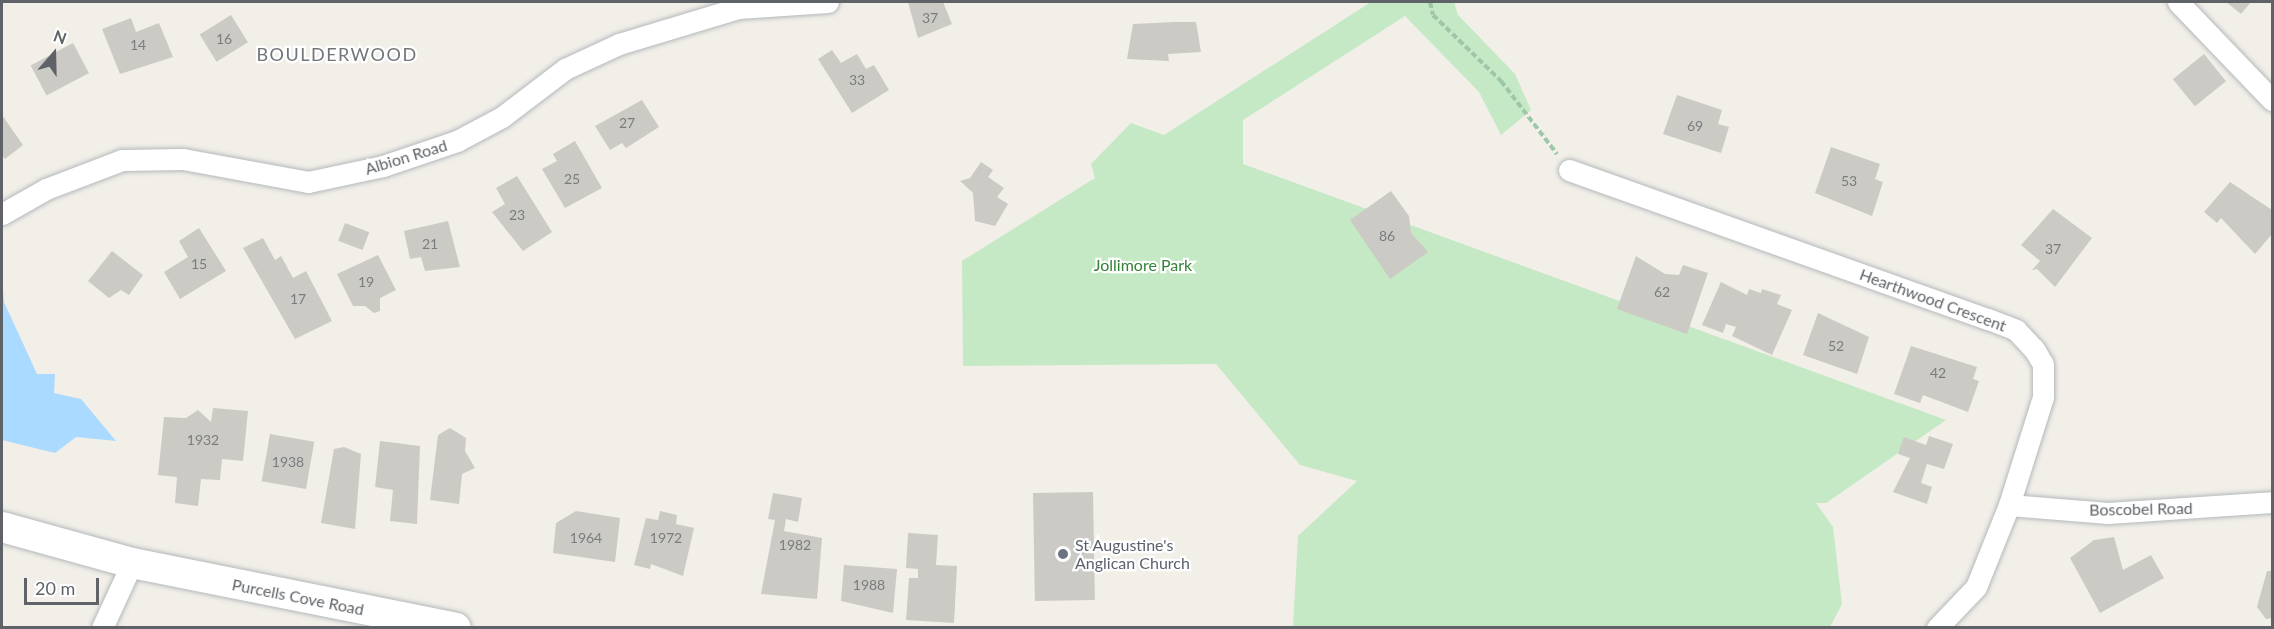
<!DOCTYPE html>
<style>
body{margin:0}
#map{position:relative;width:2274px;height:629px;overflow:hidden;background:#f1efe8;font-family:Lato,sans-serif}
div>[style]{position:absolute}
.green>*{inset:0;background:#c5e8c5}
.water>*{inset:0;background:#aadaff}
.building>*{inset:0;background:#cccac5;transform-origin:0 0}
.path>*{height:4px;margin-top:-2px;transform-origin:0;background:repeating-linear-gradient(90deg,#9cc7a9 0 6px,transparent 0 9px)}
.roads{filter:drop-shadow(0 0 2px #b5b8bc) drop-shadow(0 0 2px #b5b8bc)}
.street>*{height:21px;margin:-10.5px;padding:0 10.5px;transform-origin:10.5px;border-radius:10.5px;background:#fff}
.secondary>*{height:30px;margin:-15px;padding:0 15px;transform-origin:15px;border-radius:15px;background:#fff}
.dots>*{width:16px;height:16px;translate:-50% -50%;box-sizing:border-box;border:3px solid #fff;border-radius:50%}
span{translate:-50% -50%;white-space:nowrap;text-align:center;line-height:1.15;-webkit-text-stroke:4.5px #fff;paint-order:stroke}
.number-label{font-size:14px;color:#7a7d7f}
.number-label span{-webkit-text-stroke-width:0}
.street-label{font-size:16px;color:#5f6368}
.park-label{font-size:16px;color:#348238}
.worship-label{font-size:16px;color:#5b616d}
.left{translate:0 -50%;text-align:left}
.neighbourhood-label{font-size:18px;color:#70757a;letter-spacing:1.5px}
.frame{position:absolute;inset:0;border:3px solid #5f6368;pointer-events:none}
.north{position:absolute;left:24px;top:24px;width:60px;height:60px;-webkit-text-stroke:4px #fff;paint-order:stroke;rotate:20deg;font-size:16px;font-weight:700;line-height:24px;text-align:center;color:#5f6368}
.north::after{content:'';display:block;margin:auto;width:21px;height:27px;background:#5f6368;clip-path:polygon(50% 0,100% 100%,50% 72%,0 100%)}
.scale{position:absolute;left:24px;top:578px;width:75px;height:27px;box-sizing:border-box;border:3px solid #5f6368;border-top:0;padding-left:8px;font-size:18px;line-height:21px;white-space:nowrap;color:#5f6368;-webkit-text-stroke:4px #fff;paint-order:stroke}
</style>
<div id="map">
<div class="green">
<i style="clip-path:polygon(1371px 2px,1454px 2px,1458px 15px,1515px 74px,1531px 110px,1501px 135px,1479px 92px,1405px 16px,1243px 120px,1243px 164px,1946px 420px,1826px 503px,1816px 503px,1833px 527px,1842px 604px,1830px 627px,1293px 627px,1298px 536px,1357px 481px,1300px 465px,1216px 364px,963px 366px,962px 261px,1095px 178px,1091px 164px,1131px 123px,1164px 135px)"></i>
</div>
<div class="water">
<i style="clip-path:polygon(2px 276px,4px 302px,37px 374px,55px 374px,54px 393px,81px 399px,116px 441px,76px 437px,55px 453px,2px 440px)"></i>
</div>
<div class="building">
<i style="clip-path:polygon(908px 2px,943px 2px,952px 24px,918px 38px)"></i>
<i style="clip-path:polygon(2226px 2px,2251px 2px,2241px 14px)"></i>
<i style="left:231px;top:15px;width:32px;height:37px;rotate:58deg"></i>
<i style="clip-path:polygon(131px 18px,136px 32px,159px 23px,173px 57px,120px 74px,102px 29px)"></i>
<i style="clip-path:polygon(1174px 22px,1196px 22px,1201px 52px,1168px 54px,1169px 61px,1127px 59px,1133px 24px)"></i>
<i style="left:73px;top:43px;width:34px;height:48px;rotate:62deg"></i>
<i style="clip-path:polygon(832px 50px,841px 63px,857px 54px,866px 69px,874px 65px,889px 90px,852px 113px,818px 59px)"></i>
<i style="left:2204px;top:54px;width:35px;height:40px;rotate:51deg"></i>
<i style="clip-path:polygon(1677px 95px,1722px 110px,1718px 124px,1729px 127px,1721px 153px,1663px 134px)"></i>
<i style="clip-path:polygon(642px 100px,659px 127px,626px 148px,622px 143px,610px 150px,595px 126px)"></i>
<i style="clip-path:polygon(2px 115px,23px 145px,5px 159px,2px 155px)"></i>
<i style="clip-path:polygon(575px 141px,602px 188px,565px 208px,542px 169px,557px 161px,553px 154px)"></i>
<i style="clip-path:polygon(1831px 147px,1880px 164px,1875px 179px,1883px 182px,1872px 216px,1815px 193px)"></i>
<i style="clip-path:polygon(981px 162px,993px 170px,988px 177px,1004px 188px,997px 197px,1008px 204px,995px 226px,975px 221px,973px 193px,960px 181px,970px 178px)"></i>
<i style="clip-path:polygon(517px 176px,552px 232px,523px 251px,492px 212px,505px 204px,496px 188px)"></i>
<i style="clip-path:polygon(2230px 182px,2272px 210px,2272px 234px,2255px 254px,2221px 218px,2217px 223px,2204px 212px)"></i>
<i style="clip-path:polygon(1391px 191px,1409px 216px,1411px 233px,1428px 252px,1390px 279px,1350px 220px)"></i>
<i style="clip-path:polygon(2053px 209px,2092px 238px,2055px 287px,2037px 269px,2032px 270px,2040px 261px,2021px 245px)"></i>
<i style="clip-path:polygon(448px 221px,460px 267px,425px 271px,421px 257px,410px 259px,404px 231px)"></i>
<i style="left:345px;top:223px;width:26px;height:19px;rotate:21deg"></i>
<i style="clip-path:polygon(199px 228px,226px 271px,180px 299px,164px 272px,188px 257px,179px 241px)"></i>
<i style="clip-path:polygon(263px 238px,275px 260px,281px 256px,293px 278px,306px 271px,332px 321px,295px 339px,243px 248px)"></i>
<i style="clip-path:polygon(112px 251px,143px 275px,129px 295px,121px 290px,109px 298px,88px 281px)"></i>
<i style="clip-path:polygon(378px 255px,396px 290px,380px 298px,380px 311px,374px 313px,365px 306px,353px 306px,337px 274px)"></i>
<i style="clip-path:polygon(1636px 256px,1665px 274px,1679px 275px,1683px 265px,1708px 273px,1687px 334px,1617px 309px)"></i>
<i style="clip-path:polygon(1721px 282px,1747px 295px,1749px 289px,1761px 293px,1762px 289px,1781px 295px,1777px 304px,1792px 310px,1772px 355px,1732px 336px,1736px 327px,1726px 324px,1723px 333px,1702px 325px)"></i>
<i style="clip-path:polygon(1818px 313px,1869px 337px,1857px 374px,1803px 355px)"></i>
<i style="clip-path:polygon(1911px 346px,1977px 367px,1973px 379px,1979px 381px,1968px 412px,1923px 395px,1920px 403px,1894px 394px)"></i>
<i style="clip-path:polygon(213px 408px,248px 411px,243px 461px,222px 459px,220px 480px,201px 479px,198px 506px,175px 503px,177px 477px,158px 475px,164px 417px,186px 418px,198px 410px,211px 422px)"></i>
<i style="clip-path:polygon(450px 428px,466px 438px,465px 451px,475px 468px,462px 474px,459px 504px,430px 500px,438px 435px)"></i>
<i style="left:270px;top:434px;width:45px;height:48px;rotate:10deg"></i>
<i style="clip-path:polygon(1929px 436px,1953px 444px,1944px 469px,1927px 464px,1921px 483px,1932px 487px,1927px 504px,1893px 492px,1910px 458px,1898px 454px,1904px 437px,1926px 445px)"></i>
<i style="clip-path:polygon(380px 441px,420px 446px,417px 524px,390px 521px,393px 490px,375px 487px)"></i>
<i style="clip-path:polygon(344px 447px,361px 454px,355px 529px,321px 523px,334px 449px)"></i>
<i style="left:1093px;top:492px;width:108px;height:60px;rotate:89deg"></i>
<i style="clip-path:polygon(773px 493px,802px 498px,798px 522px,786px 519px,784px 531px,822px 538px,817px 599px,761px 594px,775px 520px,768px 519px)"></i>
<i style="clip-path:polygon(576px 511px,620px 518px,615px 562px,553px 553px,556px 523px)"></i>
<i style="clip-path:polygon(660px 511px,677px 515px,676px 524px,694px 528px,683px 576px,651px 564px,650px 569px,634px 565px,646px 518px,658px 520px)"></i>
<i style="clip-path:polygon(908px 533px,938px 535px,936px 565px,957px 566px,954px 623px,906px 620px,909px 578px,918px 578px,918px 569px,906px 568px)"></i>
<i style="clip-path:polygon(2114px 537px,2123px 570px,2151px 555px,2164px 578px,2100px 613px,2070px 558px,2094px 540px)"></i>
<i style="clip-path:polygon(844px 565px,897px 569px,893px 613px,841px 601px)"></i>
<i style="clip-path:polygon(2267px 571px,2272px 571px,2272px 618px,2266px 619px,2257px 607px)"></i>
</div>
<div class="path">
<i style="left:1430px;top:2px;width:13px;rotate:77deg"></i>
<i style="left:1433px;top:15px;width:95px;rotate:44.1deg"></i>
<i style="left:1501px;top:81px;width:92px;rotate:52.5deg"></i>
</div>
<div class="roads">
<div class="street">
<i style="left:2178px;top:2px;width:136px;rotate:46.2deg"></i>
<i style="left:1569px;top:170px;width:445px;rotate:19.6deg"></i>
<i style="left:1988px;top:319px;width:30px;rotate:21deg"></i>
<i style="left:2016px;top:330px;width:26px;rotate:47deg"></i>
<i style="left:2034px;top:349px;width:17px;rotate:59deg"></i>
<i style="left:2043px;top:364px;width:33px;rotate:90deg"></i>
<i style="left:2043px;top:397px;width:113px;rotate:107.5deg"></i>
<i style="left:2009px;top:505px;width:88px;rotate:111.9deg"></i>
<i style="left:1976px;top:587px;width:57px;rotate:133.6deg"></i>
<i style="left:2px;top:214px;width:51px;rotate:-29.6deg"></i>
<i style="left:46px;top:189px;width:81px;rotate:-20.9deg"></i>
<i style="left:122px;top:160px;width:61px;rotate:-0.9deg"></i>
<i style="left:183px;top:159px;width:127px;rotate:10.4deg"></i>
<i style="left:308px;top:182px;width:77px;rotate:-12deg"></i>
<i style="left:383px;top:166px;width:78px;rotate:-18.7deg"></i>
<i style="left:457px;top:141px;width:51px;rotate:-28.1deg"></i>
<i style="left:502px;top:117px;width:79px;rotate:-37.3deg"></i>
<i style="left:565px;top:69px;width:60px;rotate:-24.8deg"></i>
<i style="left:619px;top:44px;width:124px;rotate:-16.8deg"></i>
<i style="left:738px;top:8px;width:90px;rotate:-3.8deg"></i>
<i style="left:2009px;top:505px;width:99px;rotate:4.6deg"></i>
<i style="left:2108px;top:513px;width:164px;rotate:-3.8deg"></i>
<i style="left:102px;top:628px;width:72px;rotate:-65.2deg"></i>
</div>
<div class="secondary">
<i style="left:2px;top:527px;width:135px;rotate:15.5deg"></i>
<i style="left:132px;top:563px;width:330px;rotate:11.3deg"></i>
</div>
</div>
<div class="dots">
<i style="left:1063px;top:554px;background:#6b7280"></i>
</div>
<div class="number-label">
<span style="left:930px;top:18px">37</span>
<span style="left:224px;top:39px">16</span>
<span style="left:138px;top:45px">14</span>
<span style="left:857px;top:80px">33</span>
<span style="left:627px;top:123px">27</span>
<span style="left:1695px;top:126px">69</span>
<span style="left:572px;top:179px">25</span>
<span style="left:1849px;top:181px">53</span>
<span style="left:517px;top:215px">23</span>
<span style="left:1387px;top:236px">86</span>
<span style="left:430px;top:244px">21</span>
<span style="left:2053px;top:249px">37</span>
<span style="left:199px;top:264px">15</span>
<span style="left:366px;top:282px">19</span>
<span style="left:1662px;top:292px">62</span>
<span style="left:298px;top:299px">17</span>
<span style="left:1836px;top:346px">52</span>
<span style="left:1938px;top:373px">42</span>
<span style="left:203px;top:440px">1932</span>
<span style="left:288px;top:462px">1938</span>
<span style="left:586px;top:538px">1964</span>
<span style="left:666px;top:538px">1972</span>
<span style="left:795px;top:545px">1982</span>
<span style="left:869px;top:585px">1988</span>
</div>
<div class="street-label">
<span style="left:406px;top:157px;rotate:-17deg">Albion Road</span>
<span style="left:1933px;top:300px;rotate:20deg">Hearthwood Crescent</span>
<span style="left:2141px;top:509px;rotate:-1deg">Boscobel Road</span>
<span style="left:298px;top:597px;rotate:11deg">Purcells Cove Road</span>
</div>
<div class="park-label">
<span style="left:1143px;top:265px">Jollimore Park</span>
</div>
<div class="worship-label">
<span class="left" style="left:1075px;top:554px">St Augustine's<br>Anglican Church</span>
</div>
<div class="neighbourhood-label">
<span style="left:337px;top:54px">BOULDERWOOD</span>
</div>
<div class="frame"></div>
<div class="north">N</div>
<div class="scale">20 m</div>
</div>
